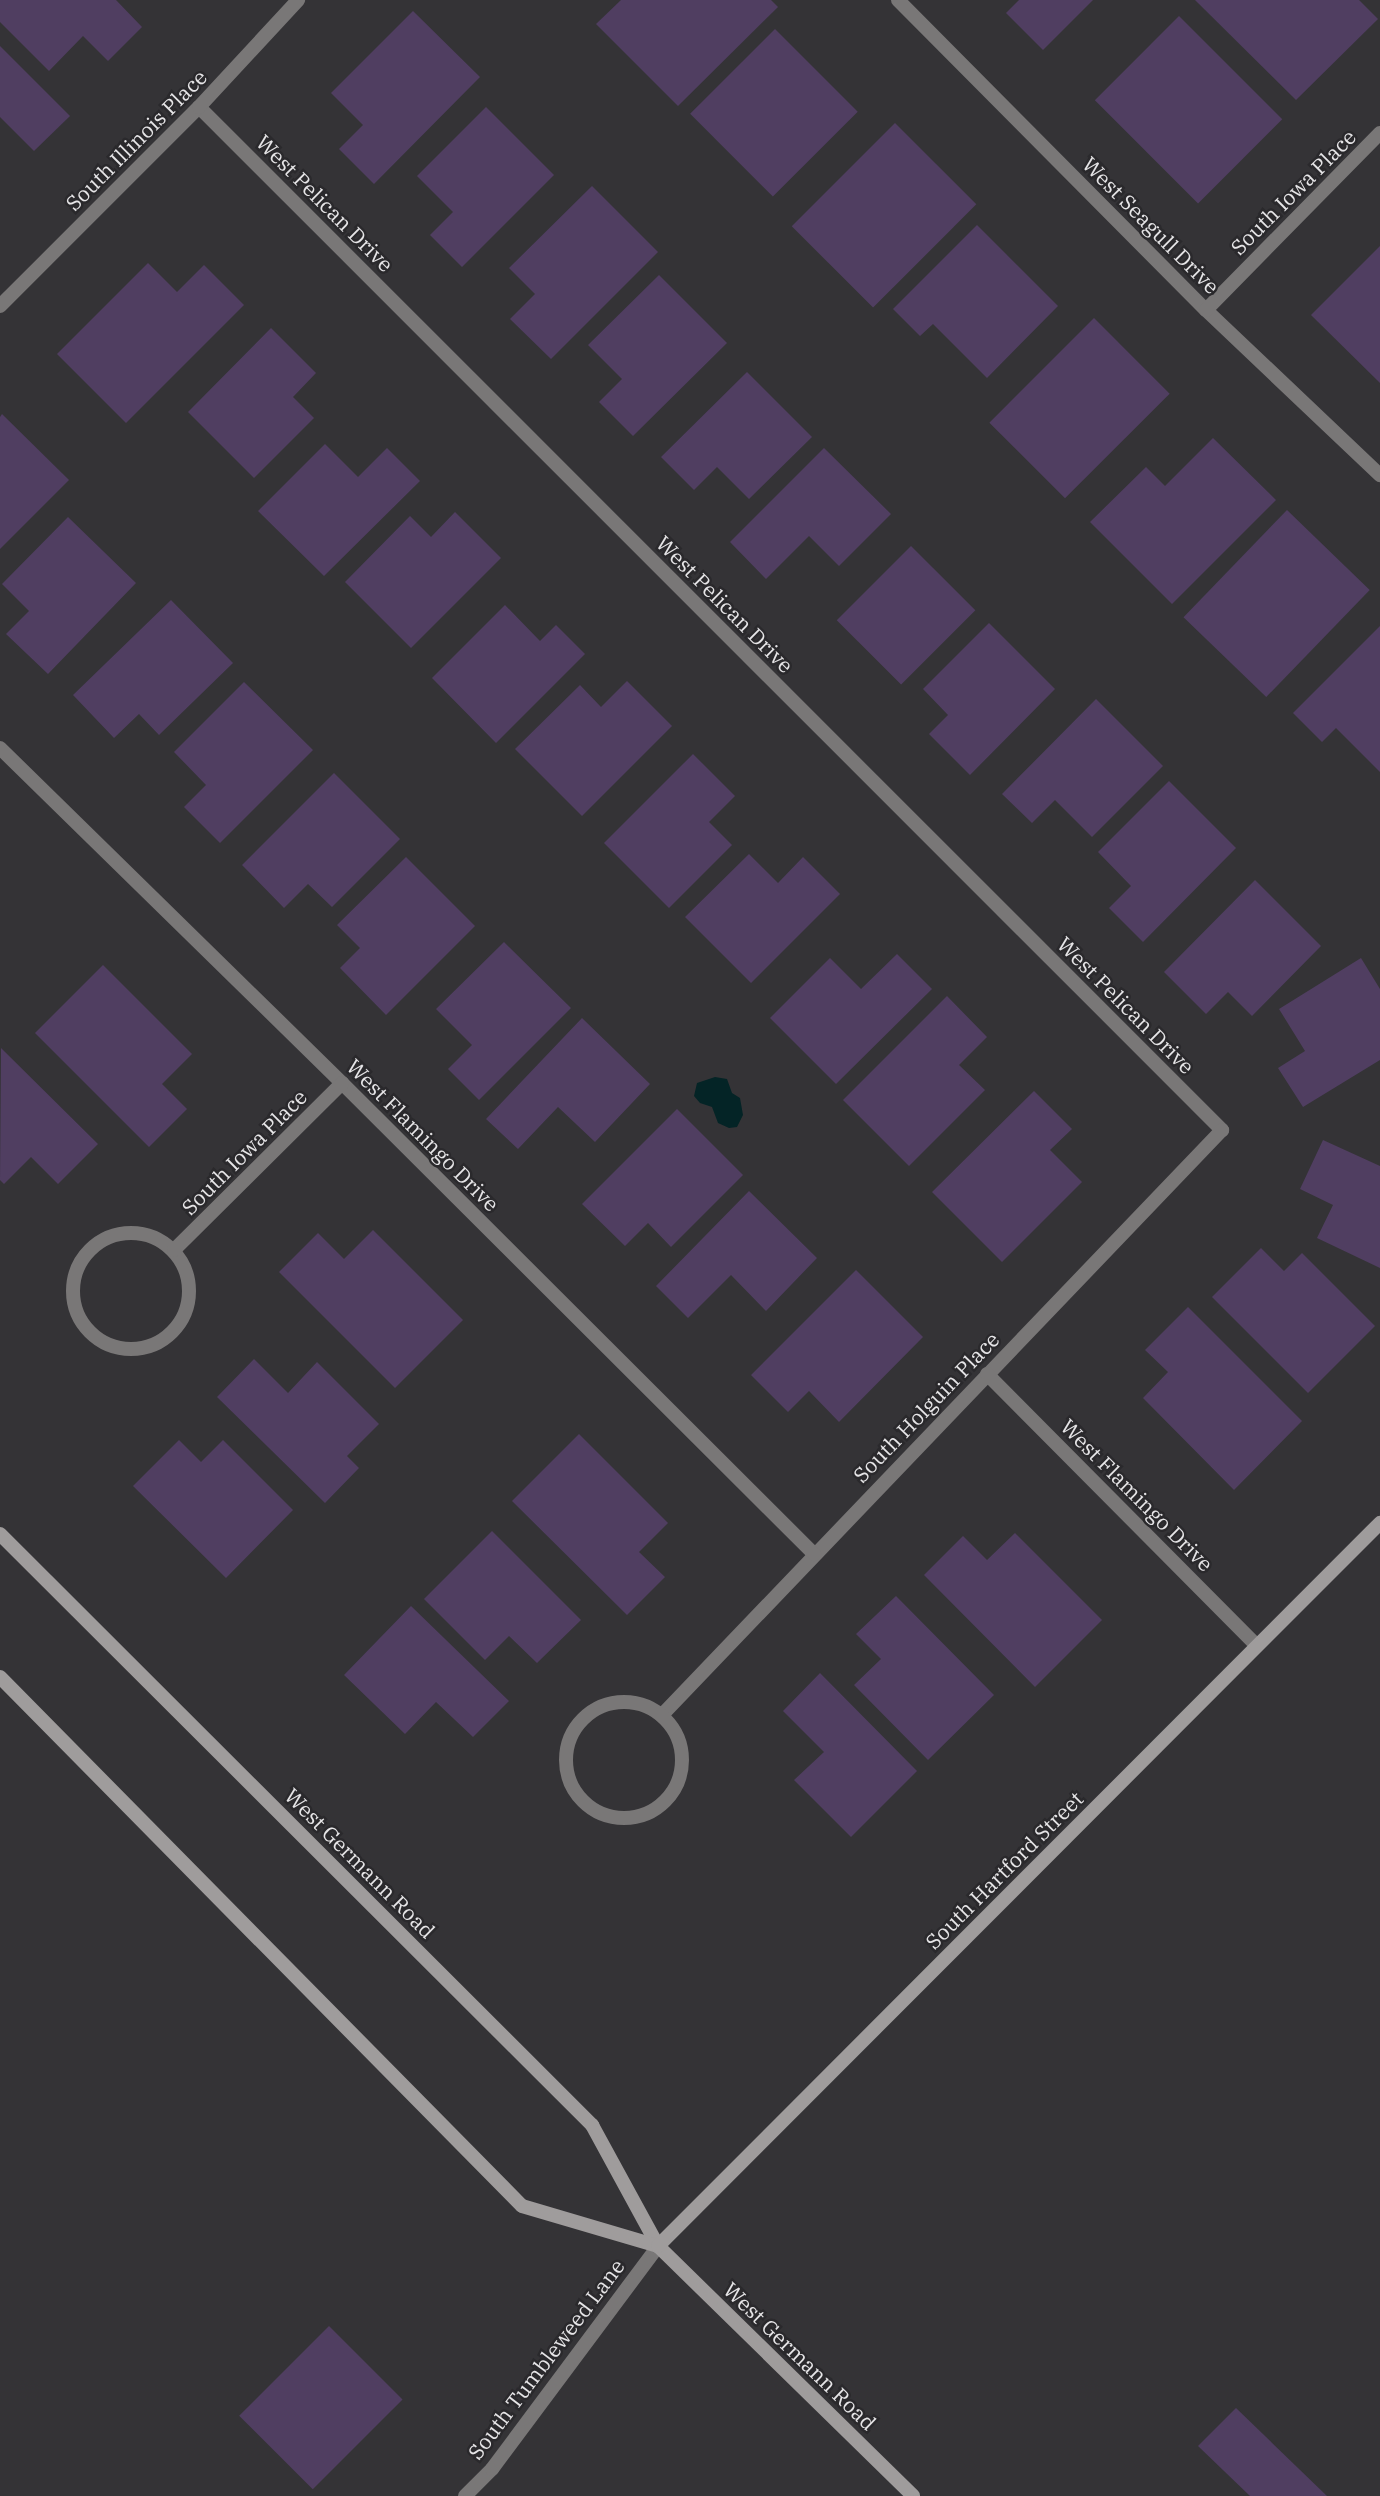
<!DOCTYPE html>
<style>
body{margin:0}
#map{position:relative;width:1380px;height:2496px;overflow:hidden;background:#343336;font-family:"IBM Plex Serif",serif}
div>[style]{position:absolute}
.water>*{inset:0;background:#042426}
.building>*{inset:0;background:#503e61;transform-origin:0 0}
.street>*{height:14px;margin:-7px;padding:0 7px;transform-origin:7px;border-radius:7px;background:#797777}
.street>.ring{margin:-7px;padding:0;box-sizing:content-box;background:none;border:14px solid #797777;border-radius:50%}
.secondary>*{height:14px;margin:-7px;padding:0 7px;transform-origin:7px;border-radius:7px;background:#9f9c9c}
span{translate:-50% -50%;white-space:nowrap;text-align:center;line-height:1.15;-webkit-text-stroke:5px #2a292c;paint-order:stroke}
.street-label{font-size:21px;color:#e6e5e7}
</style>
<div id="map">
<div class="water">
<i style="clip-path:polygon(715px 1077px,727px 1079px,732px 1093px,740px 1098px,743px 1115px,737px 1127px,729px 1128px,718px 1123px,712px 1107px,700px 1103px,694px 1096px,697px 1083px)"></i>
</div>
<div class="building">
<i style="clip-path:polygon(0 0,116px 0,142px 27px,108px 61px,83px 36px,49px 71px,0 22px)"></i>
<i style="clip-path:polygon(621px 0,771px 0,778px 7px,678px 106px,596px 24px)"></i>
<i style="clip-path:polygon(1019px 0,1093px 0,1043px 50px,1006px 13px)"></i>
<i style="clip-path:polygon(1195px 0,1359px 0,1378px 19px,1296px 100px)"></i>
<i style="clip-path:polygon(413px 11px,480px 77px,374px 184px,339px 149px,363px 125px,331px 93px)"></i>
<i style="left:1179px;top:16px;width:146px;height:119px;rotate:45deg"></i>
<i style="left:775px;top:29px;width:117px;height:120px;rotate:45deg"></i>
<i style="clip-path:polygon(0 46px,70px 116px,34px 151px,0 117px)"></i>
<i style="clip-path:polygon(486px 107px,554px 175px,462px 267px,430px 235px,453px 212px,417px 176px)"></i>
<i style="left:895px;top:123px;width:115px;height:146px;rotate:45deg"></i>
<i style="clip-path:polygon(592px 186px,658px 252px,551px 359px,510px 319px,535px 294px,509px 268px)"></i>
<i style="clip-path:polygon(977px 225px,1058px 306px,987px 378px,933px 324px,920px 336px,893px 309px)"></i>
<i style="clip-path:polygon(1380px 246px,1380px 383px,1311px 315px)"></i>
<i style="clip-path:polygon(148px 263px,177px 292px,204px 265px,244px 305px,126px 423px,57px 354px)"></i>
<i style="clip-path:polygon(659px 275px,727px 343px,633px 436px,599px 402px,622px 379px,588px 345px)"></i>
<i style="left:1094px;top:318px;width:107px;height:148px;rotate:45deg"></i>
<i style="clip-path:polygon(271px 328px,316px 373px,293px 397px,314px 418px,254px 478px,188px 412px)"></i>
<i style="clip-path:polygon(747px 372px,812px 437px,749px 499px,717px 467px,694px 490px,661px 457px)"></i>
<i style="clip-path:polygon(2px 414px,69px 480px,0 549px,0 417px)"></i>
<i style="clip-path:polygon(1213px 438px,1276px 500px,1172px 604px,1090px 522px,1146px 467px,1165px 486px)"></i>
<i style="clip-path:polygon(325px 444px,358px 477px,387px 448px,420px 481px,324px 576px,258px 511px)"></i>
<i style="clip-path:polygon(824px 448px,891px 514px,839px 566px,809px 536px,766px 579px,730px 542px)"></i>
<i style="left:1287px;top:510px;width:115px;height:149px;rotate:44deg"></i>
<i style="clip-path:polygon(455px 512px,501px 558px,411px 648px,345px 582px,410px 516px,431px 537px)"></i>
<i style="clip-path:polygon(68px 517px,136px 583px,48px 674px,6px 634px,29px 611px,2px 584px)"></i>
<i style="left:911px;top:546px;width:91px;height:105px;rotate:45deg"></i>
<i style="clip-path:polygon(171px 600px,233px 663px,159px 735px,139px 714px,114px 738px,73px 695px)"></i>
<i style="clip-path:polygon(505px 605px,540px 641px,556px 625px,585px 654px,496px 743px,432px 678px)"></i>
<i style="clip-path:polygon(989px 623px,1055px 689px,970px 775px,929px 734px,948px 715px,923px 689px)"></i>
<i style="clip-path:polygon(1380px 626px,1380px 772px,1336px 728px,1322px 742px,1293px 713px)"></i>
<i style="clip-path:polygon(627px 681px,672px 726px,582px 816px,515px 749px,580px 685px,601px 707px)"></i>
<i style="clip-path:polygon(244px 682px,313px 750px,220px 843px,184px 807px,206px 785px,174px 752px)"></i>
<i style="clip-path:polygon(1096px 699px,1163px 766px,1092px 837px,1055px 800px,1032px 823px,1002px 794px)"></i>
<i style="clip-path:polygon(693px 754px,735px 796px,709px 822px,732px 845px,669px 908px,604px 843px)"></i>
<i style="clip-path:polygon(334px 773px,400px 839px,332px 907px,308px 884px,284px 908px,242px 865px)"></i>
<i style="clip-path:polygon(1169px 781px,1236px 848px,1143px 942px,1109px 908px,1131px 886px,1098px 852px)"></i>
<i style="clip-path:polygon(749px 854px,778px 883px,803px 857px,840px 894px,751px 983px,685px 917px)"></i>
<i style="clip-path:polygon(406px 857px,475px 926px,386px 1015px,340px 968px,360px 948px,337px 925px)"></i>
<i style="clip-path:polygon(1255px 880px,1321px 946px,1252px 1016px,1228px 992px,1206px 1014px,1164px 972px)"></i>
<i style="clip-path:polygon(504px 942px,571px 1008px,479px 1100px,448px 1069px,472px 1045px,436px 1009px)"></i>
<i style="clip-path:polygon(897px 954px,932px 989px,836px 1084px,770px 1018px,830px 958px,861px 989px)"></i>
<i style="clip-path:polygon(1361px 958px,1380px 989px,1380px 1060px,1303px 1107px,1278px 1068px,1305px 1051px,1279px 1009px)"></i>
<i style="clip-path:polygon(103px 965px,192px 1054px,162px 1084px,187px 1109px,149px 1147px,35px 1033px)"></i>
<i style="clip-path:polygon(947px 996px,987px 1037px,959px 1065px,985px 1090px,909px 1166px,843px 1100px)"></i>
<i style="clip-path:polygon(582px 1018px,650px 1084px,595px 1142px,558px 1107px,518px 1149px,486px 1119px)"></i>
<i style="clip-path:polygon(1px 1048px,98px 1144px,58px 1184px,31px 1157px,4px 1184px,0 1180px)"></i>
<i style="clip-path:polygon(1034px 1091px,1072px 1129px,1050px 1150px,1082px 1182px,1002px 1262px,932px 1192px)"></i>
<i style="clip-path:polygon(677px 1109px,743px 1175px,671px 1247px,648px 1223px,625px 1246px,582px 1204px)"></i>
<i style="clip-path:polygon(1323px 1140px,1380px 1166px,1380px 1268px,1317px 1238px,1333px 1205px,1300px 1189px)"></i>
<i style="clip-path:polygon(749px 1191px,817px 1258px,766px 1311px,731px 1275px,688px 1318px,656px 1286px)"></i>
<i style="clip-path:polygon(373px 1230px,463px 1320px,395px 1388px,279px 1272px,318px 1233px,344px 1259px)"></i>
<i style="clip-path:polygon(1261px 1248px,1284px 1271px,1302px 1253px,1375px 1326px,1308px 1393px,1212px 1297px)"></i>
<i style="clip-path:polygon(856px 1270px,923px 1337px,839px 1422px,809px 1391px,788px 1412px,751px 1375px)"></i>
<i style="clip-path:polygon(1188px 1307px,1302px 1421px,1234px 1490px,1143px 1398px,1168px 1372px,1145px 1350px)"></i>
<i style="clip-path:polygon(254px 1359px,288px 1393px,317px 1362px,379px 1424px,347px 1456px,359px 1468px,325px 1503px,217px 1397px)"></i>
<i style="clip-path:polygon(579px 1434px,668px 1523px,639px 1552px,665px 1577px,627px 1615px,512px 1501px)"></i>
<i style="clip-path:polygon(179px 1440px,201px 1462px,223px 1440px,293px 1510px,226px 1578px,133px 1486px)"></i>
<i style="clip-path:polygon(492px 1531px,581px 1620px,537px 1663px,509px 1636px,485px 1660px,424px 1599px)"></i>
<i style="clip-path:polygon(1015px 1533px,1102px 1620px,1035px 1687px,924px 1575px,963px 1536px,987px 1560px)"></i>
<i style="clip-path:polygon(896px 1596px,994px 1695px,928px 1760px,854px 1685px,881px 1659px,856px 1634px)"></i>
<i style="clip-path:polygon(411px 1606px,509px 1701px,473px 1737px,436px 1702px,405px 1734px,344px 1675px)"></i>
<i style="clip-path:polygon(820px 1673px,917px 1771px,851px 1837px,794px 1780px,824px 1752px,783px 1711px)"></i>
<i style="left:329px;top:2326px;width:104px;height:127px;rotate:45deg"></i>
<i style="clip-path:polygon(1236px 2408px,1327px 2496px,1250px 2496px,1198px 2446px)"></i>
</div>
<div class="street">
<i style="left:898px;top:0;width:437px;rotate:45.2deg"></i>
<i style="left:1206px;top:310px;width:240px;rotate:43.5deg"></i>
<i style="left:199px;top:107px;width:1447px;rotate:45deg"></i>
<i style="left:1222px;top:1130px;width:810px;rotate:133.75deg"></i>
<i style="left:0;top:306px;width:281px;rotate:-45deg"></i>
<i style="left:199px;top:107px;width:146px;rotate:-47.2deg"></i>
<i style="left:1206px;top:310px;width:248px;rotate:-45.5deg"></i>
<i style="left:0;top:748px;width:479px;rotate:44.4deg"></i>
<i style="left:342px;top:1083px;width:667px;rotate:44.94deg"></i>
<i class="ring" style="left:73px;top:1233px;width:102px;height:102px"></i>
<i style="left:174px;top:1250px;width:237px;rotate:-44.8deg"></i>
<i style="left:987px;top:1374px;width:383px;rotate:45.2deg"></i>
<i class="ring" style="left:566px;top:1702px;width:102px;height:102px"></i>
<i style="left:465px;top:2496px;width:38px;rotate:-45deg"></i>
<i style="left:492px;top:2469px;width:278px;rotate:-53.3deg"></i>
</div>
<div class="secondary">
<i style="left:0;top:1534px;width:837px;rotate:44.95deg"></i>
<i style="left:592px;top:2125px;width:138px;rotate:61.4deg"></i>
<i style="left:658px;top:2246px;width:357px;rotate:44.4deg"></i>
<i style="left:0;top:1677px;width:743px;rotate:45.38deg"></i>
<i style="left:522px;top:2206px;width:142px;rotate:16.4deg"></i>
<i style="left:658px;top:2246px;width:1022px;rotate:-45.04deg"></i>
</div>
<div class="street-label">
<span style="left:136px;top:140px;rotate:-45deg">South Illinois Place</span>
<span style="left:1293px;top:192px;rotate:-45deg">South Iowa Place</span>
<span style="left:325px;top:203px;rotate:45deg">West Pelican Drive</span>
<span style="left:1151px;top:225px;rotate:45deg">West Seagull Drive</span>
<span style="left:725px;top:604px;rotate:45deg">West Pelican Drive</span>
<span style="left:1126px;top:1005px;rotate:45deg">West Pelican Drive</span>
<span style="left:423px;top:1135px;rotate:45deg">West Flamingo Drive</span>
<span style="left:244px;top:1152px;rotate:-45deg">South Iowa Place</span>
<span style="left:926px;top:1407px;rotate:-46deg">South Holguin Place</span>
<span style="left:1137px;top:1495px;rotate:45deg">West Flamingo Drive</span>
<span style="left:360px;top:1863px;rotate:45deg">West Germann Road</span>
<span style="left:1004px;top:1870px;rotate:-45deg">South Hartford Street</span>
<span style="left:800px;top:2356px;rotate:44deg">West Germann Road</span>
<span style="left:546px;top:2359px;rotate:-53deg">South Tumbleweed Lane</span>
</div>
</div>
